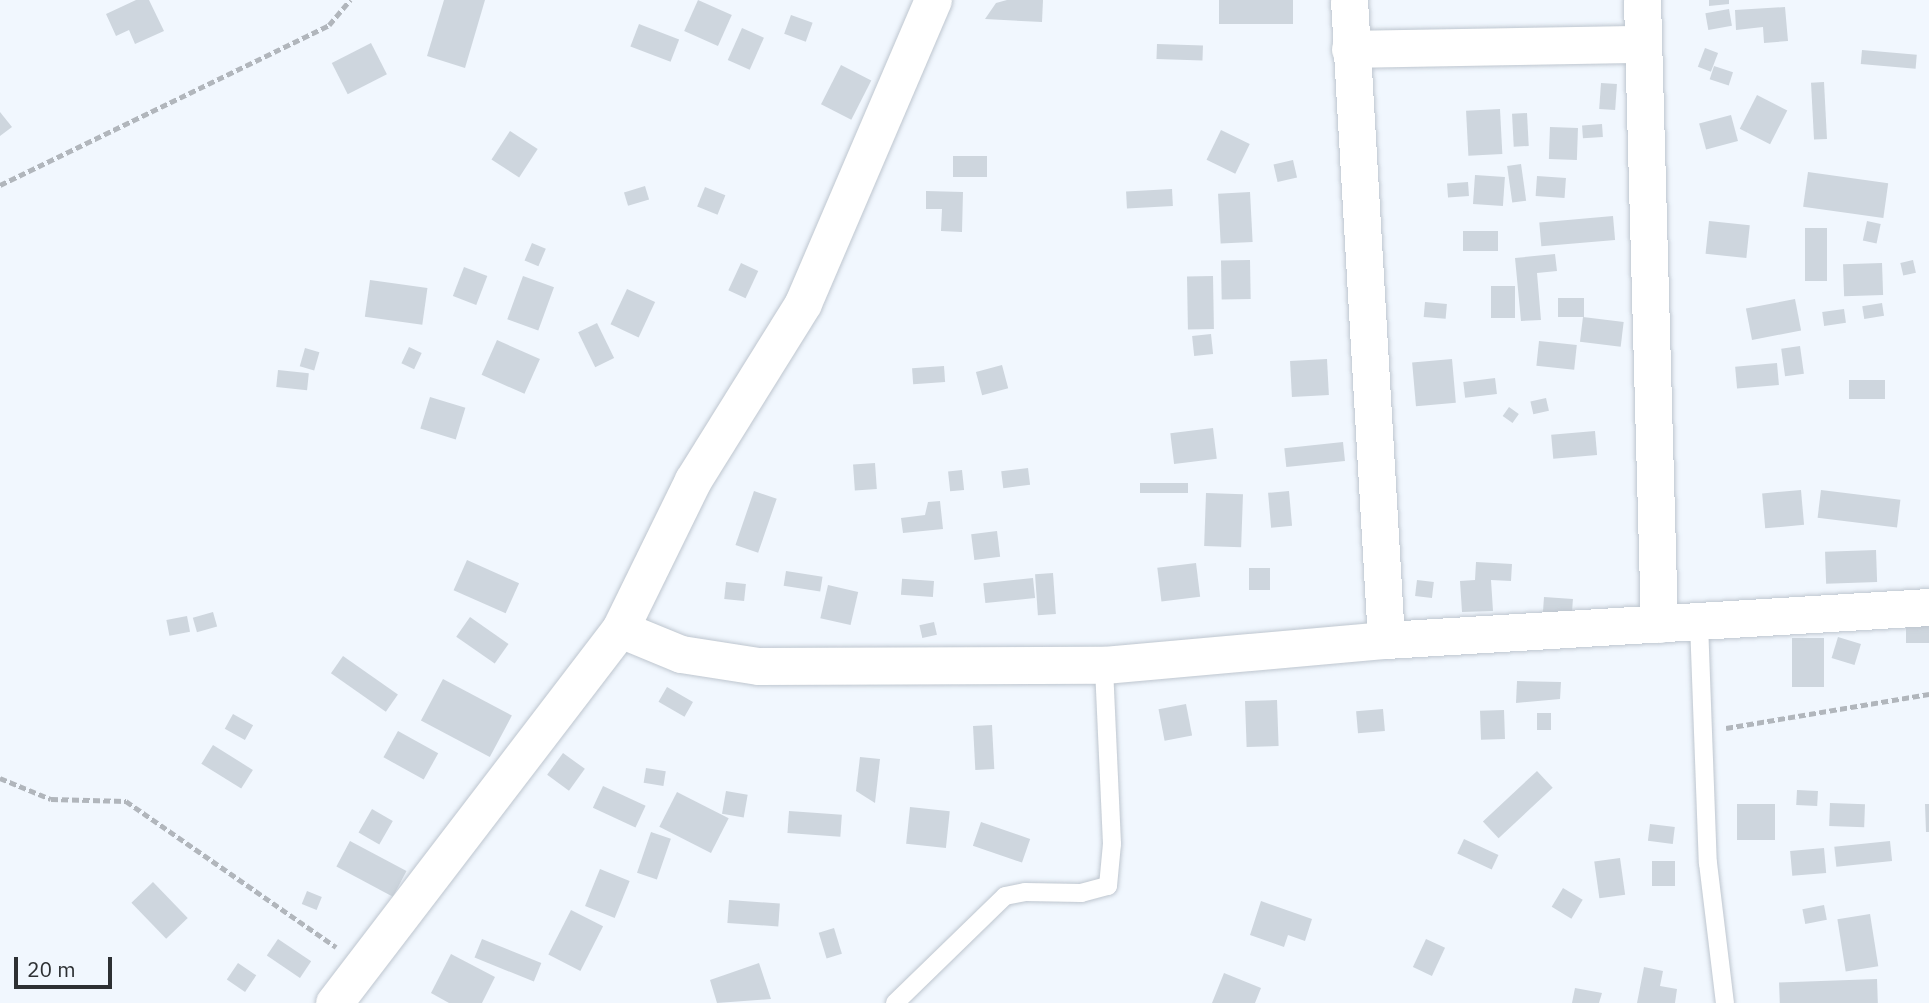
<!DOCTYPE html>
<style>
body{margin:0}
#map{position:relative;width:1929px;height:1003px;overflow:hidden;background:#f1f7fe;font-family:"IBM Plex Sans",sans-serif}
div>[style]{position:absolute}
.building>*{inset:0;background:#ced6de;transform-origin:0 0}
.path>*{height:4.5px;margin-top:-2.25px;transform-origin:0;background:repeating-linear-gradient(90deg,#b1b6bc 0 7px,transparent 0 10.5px)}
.roads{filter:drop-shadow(0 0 2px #bec6cf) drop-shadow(0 0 2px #bec6cf)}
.service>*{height:18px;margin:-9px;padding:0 9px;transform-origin:9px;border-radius:9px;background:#fff}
.minor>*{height:37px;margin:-18.5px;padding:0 18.5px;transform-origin:18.5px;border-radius:18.5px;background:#fff}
span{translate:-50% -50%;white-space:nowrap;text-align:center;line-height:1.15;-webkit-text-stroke:5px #f1f7fe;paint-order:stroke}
.scale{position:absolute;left:14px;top:957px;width:98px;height:32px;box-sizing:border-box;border:4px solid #2d3033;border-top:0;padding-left:9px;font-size:21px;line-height:24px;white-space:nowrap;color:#2d3033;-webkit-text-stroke:5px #f1f7fe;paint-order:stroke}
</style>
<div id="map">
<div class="building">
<i style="clip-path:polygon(136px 0,149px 0,164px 31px,135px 44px,129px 30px,116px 36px,106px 14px)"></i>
<i style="clip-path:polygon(444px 0,485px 0,465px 68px,427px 56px)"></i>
<i style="left:698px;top:0;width:37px;height:34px;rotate:24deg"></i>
<i style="clip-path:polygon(1007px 0,1043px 0,1042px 22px,985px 19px,996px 3px)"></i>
<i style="left:1219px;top:0;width:74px;height:24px"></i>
<i style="clip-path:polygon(1709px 0,1729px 0,1729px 4px,1709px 6px)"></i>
<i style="clip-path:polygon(1785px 7px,1788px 41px,1764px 43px,1763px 27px,1736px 30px,1735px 10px)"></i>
<i style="left:1729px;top:9px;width:17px;height:24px;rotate:80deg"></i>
<i style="left:791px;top:15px;width:23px;height:20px;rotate:20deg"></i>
<i style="left:639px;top:24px;width:43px;height:24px;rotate:21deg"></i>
<i style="left:742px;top:28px;width:24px;height:35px;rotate:24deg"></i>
<i style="left:371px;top:43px;width:35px;height:44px;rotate:63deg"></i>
<i style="left:1157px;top:44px;width:46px;height:15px;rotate:2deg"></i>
<i style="left:1705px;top:48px;width:14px;height:20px;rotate:21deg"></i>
<i style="left:1862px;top:50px;width:55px;height:14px;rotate:5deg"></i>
<i style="left:841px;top:65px;width:34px;height:44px;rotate:27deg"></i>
<i style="left:1714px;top:66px;width:20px;height:14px;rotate:18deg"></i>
<i style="left:1824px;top:82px;width:57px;height:13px;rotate:87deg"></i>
<i style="left:1601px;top:83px;width:16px;height:26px;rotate:4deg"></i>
<i style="left:1757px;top:95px;width:34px;height:38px;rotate:27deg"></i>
<i style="left:1500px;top:109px;width:45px;height:34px;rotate:87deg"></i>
<i style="clip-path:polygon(0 112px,12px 127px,0 136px)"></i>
<i style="left:1527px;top:113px;width:33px;height:15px;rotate:87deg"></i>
<i style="left:1731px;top:115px;width:27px;height:33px;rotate:75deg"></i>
<i style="left:1602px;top:124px;width:13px;height:20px;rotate:86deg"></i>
<i style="left:1550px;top:127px;width:28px;height:32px;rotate:2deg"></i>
<i style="left:1221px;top:130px;width:32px;height:33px;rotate:26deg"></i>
<i style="left:510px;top:131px;width:33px;height:34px;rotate:33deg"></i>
<i style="left:953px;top:156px;width:34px;height:21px"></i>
<i style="left:1293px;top:160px;width:18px;height:20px;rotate:77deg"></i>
<i style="left:1521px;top:164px;width:37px;height:14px;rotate:82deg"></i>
<i style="left:1808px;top:172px;width:81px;height:35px;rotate:8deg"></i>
<i style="left:1475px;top:175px;width:30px;height:29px;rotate:4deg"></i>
<i style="left:1537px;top:176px;width:29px;height:20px;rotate:4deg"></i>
<i style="left:1468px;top:182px;width:14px;height:21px;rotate:86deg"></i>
<i style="left:645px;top:186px;width:14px;height:22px;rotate:73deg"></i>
<i style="left:705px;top:187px;width:22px;height:21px;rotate:22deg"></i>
<i style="left:1172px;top:189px;width:17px;height:46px;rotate:87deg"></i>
<i style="clip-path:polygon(926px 191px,963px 192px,962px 232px,941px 231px,942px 209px,926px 209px)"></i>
<i style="left:1250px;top:192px;width:50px;height:32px;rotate:87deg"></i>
<i style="left:1613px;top:216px;width:24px;height:74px;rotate:85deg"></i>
<i style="left:1709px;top:221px;width:41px;height:33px;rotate:6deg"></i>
<i style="left:1867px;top:221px;width:14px;height:20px;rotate:12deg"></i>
<i style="left:1805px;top:228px;width:22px;height:53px"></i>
<i style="left:1498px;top:231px;width:20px;height:35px;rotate:90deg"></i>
<i style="left:532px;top:243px;width:15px;height:19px;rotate:23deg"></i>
<i style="clip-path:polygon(1555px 254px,1557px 271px,1537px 273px,1541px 320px,1521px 321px,1515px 258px)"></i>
<i style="left:1250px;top:260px;width:39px;height:29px;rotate:89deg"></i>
<i style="left:1913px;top:260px;width:13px;height:13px;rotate:77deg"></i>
<i style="left:741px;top:263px;width:19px;height:30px;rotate:25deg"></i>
<i style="left:1882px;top:263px;width:32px;height:39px;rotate:88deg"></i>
<i style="left:464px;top:267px;width:25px;height:31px;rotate:21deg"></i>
<i style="left:523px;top:276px;width:33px;height:46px;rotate:20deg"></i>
<i style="left:1213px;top:276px;width:53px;height:26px;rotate:89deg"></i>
<i style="left:370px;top:280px;width:58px;height:37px;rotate:8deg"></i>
<i style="left:1491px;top:286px;width:24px;height:32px"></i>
<i style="left:627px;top:289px;width:31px;height:39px;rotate:25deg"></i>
<i style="left:1584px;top:298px;width:19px;height:26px;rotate:90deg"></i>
<i style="left:1795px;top:299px;width:32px;height:50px;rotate:79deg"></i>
<i style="left:1425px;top:302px;width:22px;height:15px;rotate:5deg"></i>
<i style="left:1882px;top:303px;width:13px;height:20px;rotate:81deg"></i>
<i style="left:1844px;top:309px;width:14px;height:22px;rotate:82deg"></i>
<i style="left:1583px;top:317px;width:41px;height:25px;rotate:7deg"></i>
<i style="left:597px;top:323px;width:39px;height:21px;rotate:64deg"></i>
<i style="left:1211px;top:334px;width:20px;height:19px;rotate:84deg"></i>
<i style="left:497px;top:340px;width:47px;height:38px;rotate:24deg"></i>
<i style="left:1539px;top:341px;width:38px;height:25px;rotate:6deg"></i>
<i style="left:1800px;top:346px;width:28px;height:19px;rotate:82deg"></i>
<i style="left:409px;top:347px;width:14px;height:18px;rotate:25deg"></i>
<i style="left:305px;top:348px;width:15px;height:19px;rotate:16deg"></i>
<i style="left:1327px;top:359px;width:36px;height:37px;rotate:87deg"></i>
<i style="left:1452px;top:359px;width:44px;height:40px;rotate:85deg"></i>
<i style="left:1777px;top:363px;width:22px;height:42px;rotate:85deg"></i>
<i style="left:1002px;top:365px;width:24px;height:27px;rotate:75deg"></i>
<i style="left:944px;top:366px;width:16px;height:32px;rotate:86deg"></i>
<i style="left:278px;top:370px;width:31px;height:17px;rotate:6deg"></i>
<i style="left:1495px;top:378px;width:16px;height:32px;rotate:83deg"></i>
<i style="left:1849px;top:380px;width:36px;height:19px"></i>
<i style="left:430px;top:397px;width:37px;height:33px;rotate:17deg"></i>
<i style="left:1546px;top:398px;width:13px;height:16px;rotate:77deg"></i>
<i style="left:1509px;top:407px;width:12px;height:11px;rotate:35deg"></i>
<i style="left:1213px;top:428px;width:31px;height:43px;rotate:83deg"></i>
<i style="left:1595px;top:431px;width:24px;height:44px;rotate:85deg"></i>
<i style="left:1343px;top:442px;width:19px;height:59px;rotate:84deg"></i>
<i style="left:875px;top:463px;width:26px;height:22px;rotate:86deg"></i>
<i style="left:1028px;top:468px;width:17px;height:27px;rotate:83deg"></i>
<i style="left:962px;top:470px;width:20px;height:14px;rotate:84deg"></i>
<i style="left:1188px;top:483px;width:10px;height:48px;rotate:90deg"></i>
<i style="left:1801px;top:490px;width:35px;height:39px;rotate:85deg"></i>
<i style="left:1821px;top:490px;width:80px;height:28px;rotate:7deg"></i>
<i style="left:754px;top:491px;width:24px;height:57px;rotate:19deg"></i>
<i style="left:1289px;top:491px;width:35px;height:21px;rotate:85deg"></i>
<i style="left:1206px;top:493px;width:37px;height:53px;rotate:2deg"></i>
<i style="clip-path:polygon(940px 501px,943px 529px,903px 533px,901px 518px,925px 515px,928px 502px)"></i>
<i style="left:997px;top:531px;width:26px;height:26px;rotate:83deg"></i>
<i style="left:1876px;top:550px;width:32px;height:51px;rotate:88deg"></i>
<i style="left:467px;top:560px;width:57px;height:33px;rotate:24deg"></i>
<i style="clip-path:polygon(1476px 562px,1512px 564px,1511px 581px,1491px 580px,1493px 611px,1462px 612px,1460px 581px,1475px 580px)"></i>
<i style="left:1196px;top:563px;width:34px;height:39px;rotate:83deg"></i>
<i style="left:1249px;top:568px;width:21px;height:22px"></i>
<i style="left:786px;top:571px;width:37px;height:15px;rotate:9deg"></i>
<i style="left:1053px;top:573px;width:41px;height:18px;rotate:86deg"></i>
<i style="left:1033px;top:578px;width:20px;height:50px;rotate:84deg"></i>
<i style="left:1417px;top:580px;width:17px;height:16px;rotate:7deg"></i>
<i style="left:934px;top:581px;width:16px;height:32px;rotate:94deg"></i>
<i style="left:726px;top:582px;width:20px;height:17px;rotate:6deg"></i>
<i style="left:828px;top:585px;width:31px;height:34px;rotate:13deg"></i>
<i style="left:1544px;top:597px;width:29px;height:17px;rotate:4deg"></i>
<i style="left:213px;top:612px;width:15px;height:21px;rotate:74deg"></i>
<i style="left:187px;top:616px;width:16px;height:21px;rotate:79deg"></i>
<i style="left:1929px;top:616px;width:27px;height:23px;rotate:90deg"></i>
<i style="left:470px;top:617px;width:47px;height:24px;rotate:35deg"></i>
<i style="left:934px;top:622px;width:13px;height:15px;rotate:77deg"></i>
<i style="left:1838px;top:637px;width:24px;height:22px;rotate:17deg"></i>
<i style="left:1792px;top:638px;width:32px;height:49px"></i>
<i style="left:343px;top:656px;width:67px;height:21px;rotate:35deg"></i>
<i style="left:443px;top:679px;width:78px;height:47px;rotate:28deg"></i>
<i style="clip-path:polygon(1517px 681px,1561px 682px,1560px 699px,1516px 703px)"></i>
<i style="left:667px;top:687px;width:30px;height:17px;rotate:30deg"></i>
<i style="left:1277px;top:700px;width:46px;height:32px;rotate:88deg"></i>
<i style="left:1186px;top:704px;width:32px;height:28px;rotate:79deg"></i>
<i style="left:1383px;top:709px;width:22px;height:27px;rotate:85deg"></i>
<i style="left:1504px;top:710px;width:29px;height:24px;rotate:88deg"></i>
<i style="left:1551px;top:713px;width:17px;height:14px;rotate:90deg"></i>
<i style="left:233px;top:714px;width:23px;height:17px;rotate:29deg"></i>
<i style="left:992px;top:725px;width:44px;height:19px;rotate:87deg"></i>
<i style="left:398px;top:731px;width:46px;height:30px;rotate:29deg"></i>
<i style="left:213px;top:745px;width:47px;height:22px;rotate:32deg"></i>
<i style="left:563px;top:753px;width:27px;height:27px;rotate:36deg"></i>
<i style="clip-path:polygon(860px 757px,880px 759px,875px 803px,856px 791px)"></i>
<i style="left:646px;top:768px;width:20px;height:15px;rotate:9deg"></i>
<i style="left:1537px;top:771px;width:23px;height:74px;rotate:47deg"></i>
<i style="left:603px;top:786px;width:47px;height:24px;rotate:25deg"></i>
<i style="left:1797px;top:790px;width:21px;height:15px;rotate:3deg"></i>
<i style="left:726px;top:791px;width:22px;height:23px;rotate:10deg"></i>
<i style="left:677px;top:792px;width:58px;height:39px;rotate:27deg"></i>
<i style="left:1830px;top:803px;width:35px;height:23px;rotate:2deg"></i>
<i style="left:1737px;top:804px;width:38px;height:36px"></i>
<i style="clip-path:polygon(1925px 804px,1929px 804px,1929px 832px,1926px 832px)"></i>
<i style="left:910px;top:807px;width:40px;height:37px;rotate:6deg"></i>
<i style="left:372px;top:809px;width:24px;height:27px;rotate:30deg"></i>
<i style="left:789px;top:811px;width:53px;height:22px;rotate:4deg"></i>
<i style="left:981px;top:822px;width:52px;height:25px;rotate:19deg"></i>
<i style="left:1650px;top:824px;width:25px;height:17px;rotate:7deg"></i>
<i style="left:651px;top:832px;width:21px;height:43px;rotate:19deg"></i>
<i style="left:1464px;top:839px;width:38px;height:16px;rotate:25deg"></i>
<i style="left:350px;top:841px;width:64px;height:29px;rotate:28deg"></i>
<i style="left:1890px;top:841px;width:20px;height:56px;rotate:84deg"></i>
<i style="left:1824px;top:848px;width:25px;height:34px;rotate:85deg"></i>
<i style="left:1620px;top:858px;width:37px;height:26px;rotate:82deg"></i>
<i style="left:1652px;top:861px;width:23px;height:25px"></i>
<i style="left:600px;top:869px;width:32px;height:40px;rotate:22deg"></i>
<i style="left:153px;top:882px;width:50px;height:30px;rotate:46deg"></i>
<i style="left:1563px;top:888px;width:23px;height:22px;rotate:31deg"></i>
<i style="left:307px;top:891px;width:16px;height:14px;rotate:22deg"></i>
<i style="left:729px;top:900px;width:51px;height:23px;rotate:4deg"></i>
<i style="clip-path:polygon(1261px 901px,1312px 919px,1305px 941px,1288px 935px,1284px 947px,1250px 935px)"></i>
<i style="left:1824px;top:905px;width:15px;height:22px;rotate:79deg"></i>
<i style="left:571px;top:910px;width:36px;height:50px;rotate:27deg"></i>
<i style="left:1870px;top:914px;width:53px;height:33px;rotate:81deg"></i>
<i style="left:834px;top:928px;width:27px;height:16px;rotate:73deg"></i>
<i style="left:278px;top:939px;width:40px;height:20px;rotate:34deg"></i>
<i style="left:482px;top:939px;width:64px;height:20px;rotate:22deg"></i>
<i style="left:1426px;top:939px;width:21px;height:31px;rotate:25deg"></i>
<i style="clip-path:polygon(451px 954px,495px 977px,482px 1003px,449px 1003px,431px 993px)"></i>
<i style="left:238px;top:963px;width:22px;height:20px;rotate:34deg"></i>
<i style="clip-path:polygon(759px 963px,771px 999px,717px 1003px,710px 980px)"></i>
<i style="clip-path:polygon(1644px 967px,1663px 971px,1660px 986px,1677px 989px,1675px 1003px,1637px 1003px)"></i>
<i style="clip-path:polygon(1224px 973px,1261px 988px,1255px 1003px,1212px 1003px)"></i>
<i style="left:1877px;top:979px;width:24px;height:98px;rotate:88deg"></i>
<i style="clip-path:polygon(1575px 988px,1602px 993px,1599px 1003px,1572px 1003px)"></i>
</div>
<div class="path">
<i style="left:0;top:185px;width:366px;rotate:-25.9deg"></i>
<i style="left:329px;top:25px;width:33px;rotate:-50deg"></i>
<i style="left:1726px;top:728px;width:206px;rotate:-9.5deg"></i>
<i style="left:0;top:778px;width:55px;rotate:22.4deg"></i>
<i style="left:51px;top:799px;width:75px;rotate:1.5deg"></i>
<i style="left:126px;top:801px;width:256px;rotate:34.8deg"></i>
</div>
<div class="roads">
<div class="service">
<i style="left:1699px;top:623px;width:240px;rotate:87.9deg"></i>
<i style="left:1708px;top:863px;width:141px;rotate:83.1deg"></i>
<i style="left:895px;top:1003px;width:153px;rotate:-44.2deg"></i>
<i style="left:1005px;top:896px;width:20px;rotate:-11deg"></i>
<i style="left:1025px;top:892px;width:56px;rotate:1deg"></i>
<i style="left:1081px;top:893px;width:28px;rotate:-15deg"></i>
<i style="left:1108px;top:886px;width:42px;rotate:-84.6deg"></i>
<i style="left:1112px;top:844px;width:179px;rotate:-92.6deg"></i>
</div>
<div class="minor">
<i style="left:1349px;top:0;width:641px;rotate:86.69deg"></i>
<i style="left:1642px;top:0;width:624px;rotate:88.44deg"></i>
<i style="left:1350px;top:49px;width:293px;rotate:-1deg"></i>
<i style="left:620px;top:629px;width:66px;rotate:22.3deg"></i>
<i style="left:681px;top:654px;width:78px;rotate:8.9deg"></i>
<i style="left:758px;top:666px;width:346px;rotate:-0.2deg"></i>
<i style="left:1104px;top:665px;width:283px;rotate:-5.1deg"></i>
<i style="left:1386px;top:640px;width:544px;rotate:-3.48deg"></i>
<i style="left:334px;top:1003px;width:471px;rotate:-52.6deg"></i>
<i style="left:620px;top:629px;width:166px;rotate:-63.9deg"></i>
<i style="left:693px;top:480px;width:208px;rotate:-58.1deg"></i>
<i style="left:803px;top:303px;width:330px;rotate:-66.8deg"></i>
</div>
</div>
<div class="scale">20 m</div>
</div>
